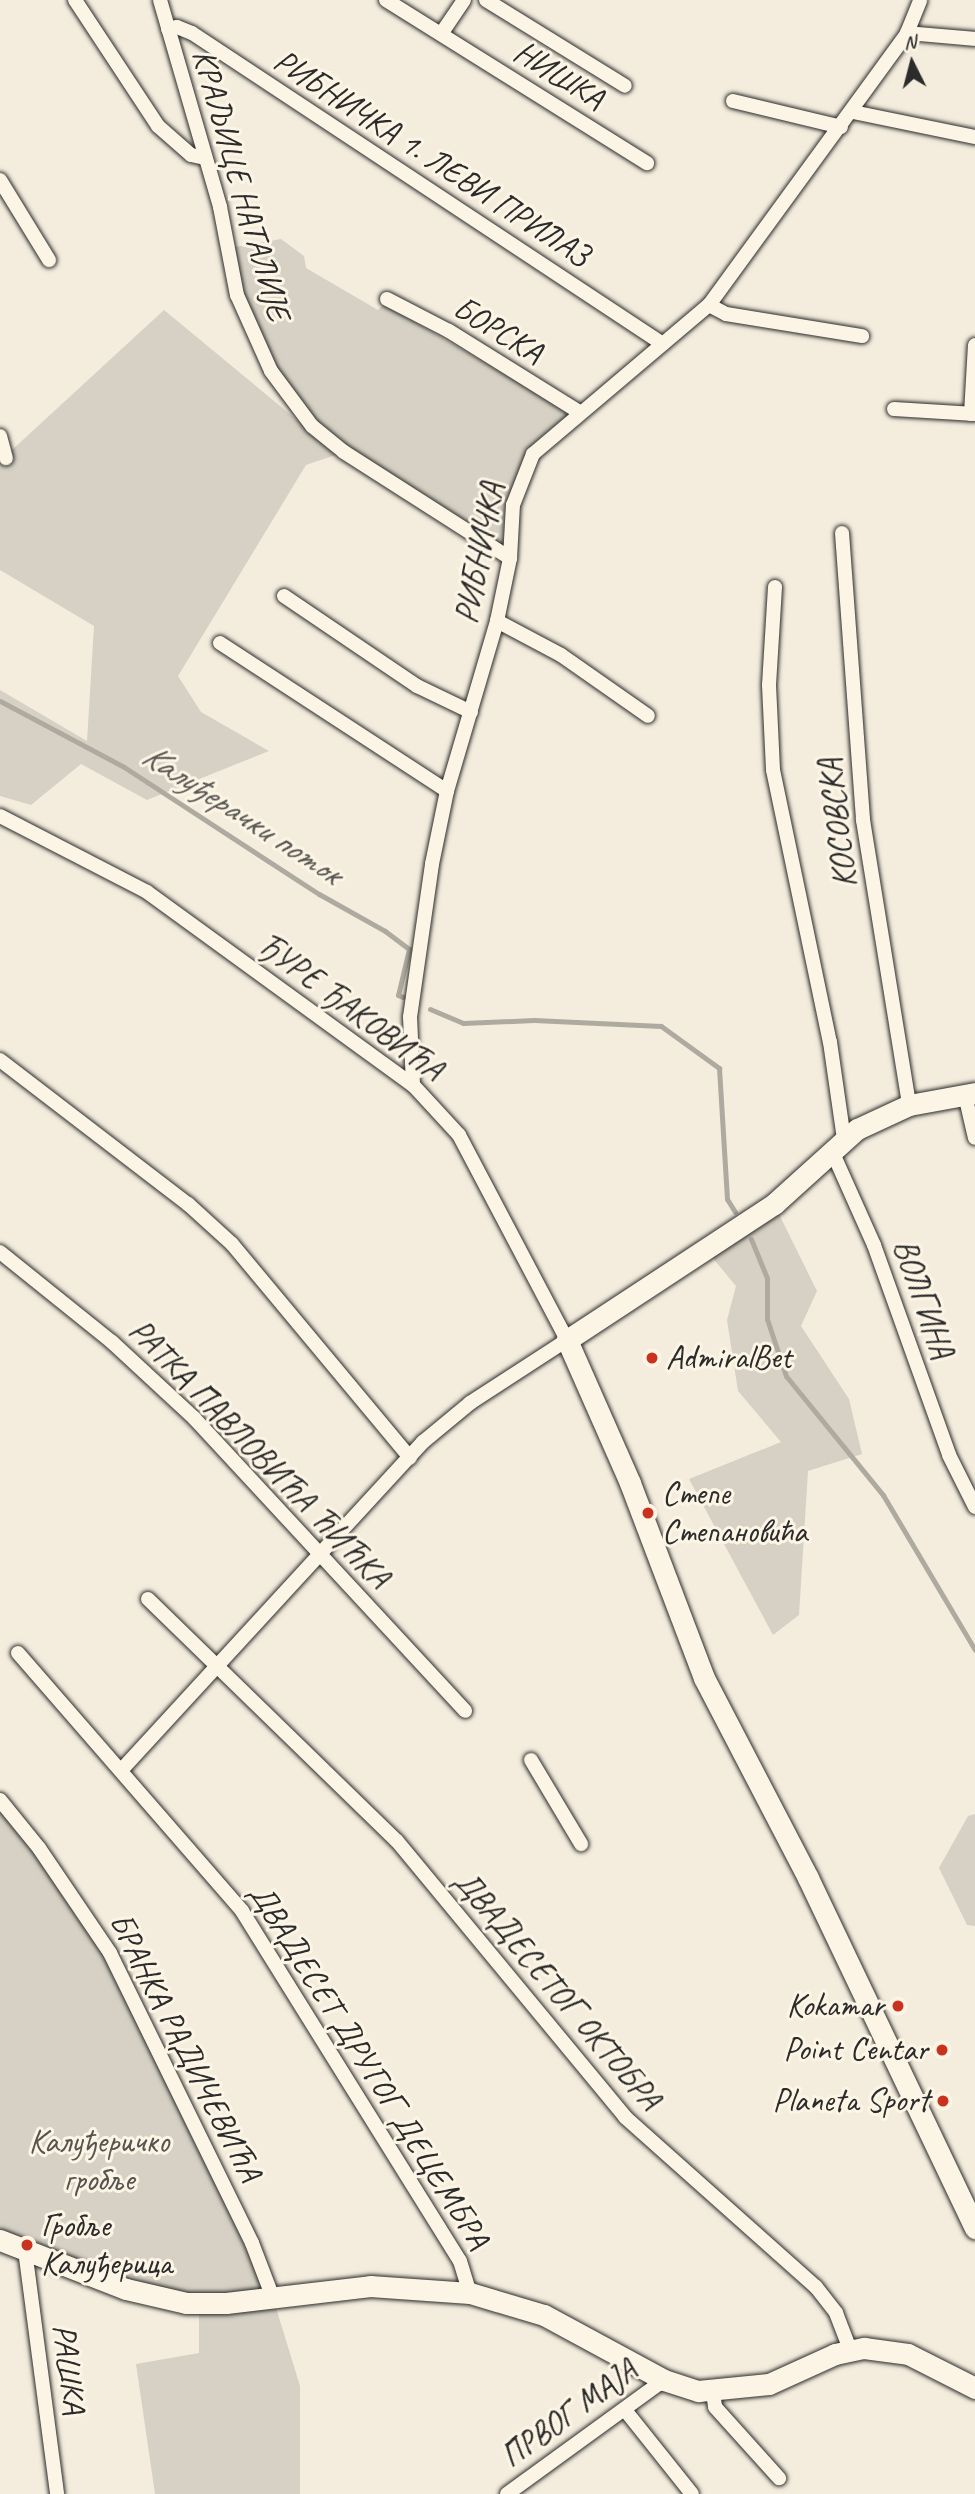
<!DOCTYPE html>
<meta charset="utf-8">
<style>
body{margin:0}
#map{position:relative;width:975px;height:2494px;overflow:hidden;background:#f4edde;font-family:Caveat,sans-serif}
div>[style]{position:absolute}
.green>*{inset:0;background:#d6d1c4}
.stream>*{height:5px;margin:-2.5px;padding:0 2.5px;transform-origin:2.5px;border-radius:2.5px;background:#afaaa0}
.roads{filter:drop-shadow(0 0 2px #2b2b2b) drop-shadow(0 0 2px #2b2b2b)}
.street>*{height:14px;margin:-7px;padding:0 7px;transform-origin:7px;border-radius:7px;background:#fcf5e5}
.secondary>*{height:21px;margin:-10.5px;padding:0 10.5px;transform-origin:10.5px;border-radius:10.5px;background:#fcf5e5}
.dots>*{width:19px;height:19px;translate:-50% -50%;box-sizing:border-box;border:4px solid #fcf5e5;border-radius:50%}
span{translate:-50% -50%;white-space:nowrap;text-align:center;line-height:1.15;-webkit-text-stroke:6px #fcf5e5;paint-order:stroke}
.street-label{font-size:33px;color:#2b2b2b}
.poi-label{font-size:33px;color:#2b2b2b}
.left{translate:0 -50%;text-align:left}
.right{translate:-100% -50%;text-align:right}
.park-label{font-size:33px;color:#565451}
.water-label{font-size:35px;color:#595754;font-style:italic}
.north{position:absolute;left:877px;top:28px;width:70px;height:70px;-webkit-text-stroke:5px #fcf5e5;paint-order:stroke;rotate:354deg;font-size:19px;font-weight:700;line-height:28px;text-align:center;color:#2b2b2b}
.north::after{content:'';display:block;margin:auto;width:24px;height:32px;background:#2b2b2b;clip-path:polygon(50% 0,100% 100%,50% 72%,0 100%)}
</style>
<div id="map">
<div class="green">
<i style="clip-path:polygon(281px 239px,304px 256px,306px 268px,378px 310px,384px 304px,564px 409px,570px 420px,522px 478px,510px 558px,344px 452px,306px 465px,178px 676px,201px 712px,269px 751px,147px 800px,81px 764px,31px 805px,0 796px,0 690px,87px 741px,94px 626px,0 570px,0 461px,164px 310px,303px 425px,256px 342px,229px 248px)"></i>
<i style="clip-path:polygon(774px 1204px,817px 1291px,801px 1326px,849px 1399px,862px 1454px,808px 1471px,799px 1615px,773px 1635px,689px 1479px,781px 1442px,738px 1391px,727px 1320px,736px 1286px,706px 1250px)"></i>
<i style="clip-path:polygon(0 1800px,62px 1881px,148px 2023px,264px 2288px,207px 2297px,137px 2285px,0 2230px)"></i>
<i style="clip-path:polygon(975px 1814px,975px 1926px,967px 1925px,939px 1868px,968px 1816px)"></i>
<i style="clip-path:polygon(273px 2298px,300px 2386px,300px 2494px,155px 2494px,136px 2364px,199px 2353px,199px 2304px)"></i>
</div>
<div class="stream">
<i style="left:0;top:701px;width:140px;rotate:28deg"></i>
<i style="left:124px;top:767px;width:233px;rotate:33.1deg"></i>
<i style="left:319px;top:894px;width:76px;rotate:29.3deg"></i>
<i style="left:385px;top:931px;width:30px;rotate:37deg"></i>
<i style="left:409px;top:949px;width:47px;rotate:103.4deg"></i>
<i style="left:398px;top:995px;width:5px;rotate:22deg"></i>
<i style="left:430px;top:1009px;width:36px;rotate:23deg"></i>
<i style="left:463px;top:1023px;width:71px;rotate:-2.4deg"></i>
<i style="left:534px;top:1020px;width:127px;rotate:2.7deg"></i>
<i style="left:661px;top:1026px;width:72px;rotate:35.9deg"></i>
<i style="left:719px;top:1068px;width:131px;rotate:86.5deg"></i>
<i style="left:727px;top:1199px;width:15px;rotate:58deg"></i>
<i style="left:751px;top:1239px;width:42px;rotate:67.7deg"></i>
<i style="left:767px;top:1278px;width:41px;rotate:90deg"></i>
<i style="left:767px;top:1319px;width:60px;rotate:71.6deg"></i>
<i style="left:786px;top:1376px;width:154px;rotate:50.8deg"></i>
<i style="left:883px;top:1495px;width:180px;rotate:59.3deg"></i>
</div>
<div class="roads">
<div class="street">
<i style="left:75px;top:0;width:151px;rotate:56.6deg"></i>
<i style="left:158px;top:126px;width:44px;rotate:41.3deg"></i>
<i style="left:191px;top:155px;width:14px;rotate:12deg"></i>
<i style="left:160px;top:0;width:216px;rotate:73.8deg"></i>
<i style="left:220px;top:207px;width:90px;rotate:79.1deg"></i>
<i style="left:237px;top:295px;width:83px;rotate:65.9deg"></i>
<i style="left:271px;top:371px;width:69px;rotate:53.3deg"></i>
<i style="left:312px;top:426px;width:41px;rotate:39.1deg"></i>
<i style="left:344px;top:452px;width:197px;rotate:32.6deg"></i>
<i style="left:386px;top:0;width:308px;rotate:32deg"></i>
<i style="left:486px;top:0;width:163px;rotate:31.7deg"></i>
<i style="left:168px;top:29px;width:9px;rotate:-13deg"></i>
<i style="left:177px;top:27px;width:16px;rotate:22deg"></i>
<i style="left:192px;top:33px;width:564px;rotate:33.44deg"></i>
<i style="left:907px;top:33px;width:35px;rotate:-68deg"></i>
<i style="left:441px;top:34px;width:41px;rotate:-55.9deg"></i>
<i style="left:733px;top:101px;width:111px;rotate:13.5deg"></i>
<i style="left:853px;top:112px;width:125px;rotate:11.6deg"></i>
<i style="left:0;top:180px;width:94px;rotate:58.5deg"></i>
<i style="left:387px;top:299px;width:70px;rotate:27.3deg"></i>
<i style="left:449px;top:331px;width:153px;rotate:31.9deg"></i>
<i style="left:709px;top:305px;width:19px;rotate:28deg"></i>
<i style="left:726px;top:314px;width:138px;rotate:9.2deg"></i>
<i style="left:894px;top:409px;width:81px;rotate:3.5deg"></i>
<i style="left:971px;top:414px;width:69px;rotate:-86.7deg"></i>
<i style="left:0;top:436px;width:23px;rotate:75deg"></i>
<i style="left:842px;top:533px;width:288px;rotate:85.8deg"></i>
<i style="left:863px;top:820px;width:289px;rotate:80.8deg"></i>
<i style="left:775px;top:587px;width:98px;rotate:93.5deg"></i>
<i style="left:769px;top:685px;width:85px;rotate:87.3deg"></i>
<i style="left:773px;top:770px;width:278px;rotate:78.2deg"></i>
<i style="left:830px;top:1042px;width:98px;rotate:81.8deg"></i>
<i style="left:284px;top:596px;width:161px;rotate:34.1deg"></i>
<i style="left:417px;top:686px;width:60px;rotate:25.7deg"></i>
<i style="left:497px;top:621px;width:72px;rotate:28deg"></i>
<i style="left:561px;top:655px;width:106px;rotate:35deg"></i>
<i style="left:220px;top:643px;width:271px;rotate:33.1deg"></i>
<i style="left:0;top:816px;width:165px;rotate:27.3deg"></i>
<i style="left:147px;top:892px;width:329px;rotate:36deg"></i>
<i style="left:413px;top:1085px;width:68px;rotate:47.4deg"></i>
<i style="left:459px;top:1135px;width:232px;rotate:62.2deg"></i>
<i style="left:567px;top:1340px;width:116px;rotate:147deg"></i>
<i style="left:470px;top:1403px;width:61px;rotate:140.3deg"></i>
<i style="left:423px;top:1442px;width:444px;rotate:132.6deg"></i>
<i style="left:0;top:1060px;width:237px;rotate:37.5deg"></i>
<i style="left:188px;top:1204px;width:59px;rotate:42.3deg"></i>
<i style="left:232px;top:1244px;width:278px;rotate:50.2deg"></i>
<i style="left:413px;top:1085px;width:68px;rotate:-92.5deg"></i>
<i style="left:410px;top:1017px;width:155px;rotate:-81.8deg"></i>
<i style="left:432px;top:864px;width:75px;rotate:-78.4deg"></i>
<i style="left:447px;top:791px;width:177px;rotate:-73.6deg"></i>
<i style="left:497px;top:621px;width:64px;rotate:-78.3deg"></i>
<i style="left:510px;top:558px;width:53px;rotate:-86.8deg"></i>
<i style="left:513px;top:505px;width:55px;rotate:-68.6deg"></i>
<i style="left:533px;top:454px;width:231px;rotate:-40.3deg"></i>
<i style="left:709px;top:305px;width:336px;rotate:-53.9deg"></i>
<i style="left:907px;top:33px;width:68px;rotate:5deg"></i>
<i style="left:965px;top:1095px;width:44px;rotate:76.9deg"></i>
<i style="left:832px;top:1151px;width:103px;rotate:65.9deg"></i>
<i style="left:874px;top:1245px;width:223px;rotate:70.3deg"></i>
<i style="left:949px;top:1455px;width:58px;rotate:63.4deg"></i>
<i style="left:0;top:1252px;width:144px;rotate:38.8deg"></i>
<i style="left:112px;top:1342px;width:112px;rotate:42.8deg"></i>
<i style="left:194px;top:1418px;width:399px;rotate:47.2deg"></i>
<i style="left:148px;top:1599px;width:347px;rotate:44.2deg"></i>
<i style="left:397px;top:1841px;width:358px;rotate:50.4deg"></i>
<i style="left:625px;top:2117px;width:256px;rotate:41.7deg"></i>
<i style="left:816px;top:2287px;width:33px;rotate:52deg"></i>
<i style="left:836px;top:2313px;width:40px;rotate:69deg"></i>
<i style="left:18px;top:1653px;width:342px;rotate:49deg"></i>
<i style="left:242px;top:1911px;width:412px;rotate:58.1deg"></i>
<i style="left:460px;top:2261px;width:34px;rotate:73deg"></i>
<i style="left:531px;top:1760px;width:98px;rotate:59.2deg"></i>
<i style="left:0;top:1800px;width:62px;rotate:50.9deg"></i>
<i style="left:39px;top:1848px;width:127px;rotate:55.9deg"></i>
<i style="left:110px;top:1953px;width:323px;rotate:63.9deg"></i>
<i style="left:252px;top:2243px;width:59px;rotate:69.1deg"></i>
<i style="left:25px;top:2250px;width:246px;rotate:82.5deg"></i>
<i style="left:713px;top:2392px;width:15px;rotate:82deg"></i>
<i style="left:715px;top:2407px;width:96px;rotate:48deg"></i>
<i style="left:625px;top:2410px;width:107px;rotate:51.4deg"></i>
<i style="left:507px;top:2494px;width:194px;rotate:-36deg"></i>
</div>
<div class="secondary">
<i style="left:975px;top:1093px;width:67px;rotate:169.7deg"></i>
<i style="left:909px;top:1105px;width:57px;rotate:155.2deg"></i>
<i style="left:857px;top:1129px;width:112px;rotate:137.9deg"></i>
<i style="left:774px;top:1204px;width:248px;rotate:146.7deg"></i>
<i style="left:567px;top:1340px;width:156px;rotate:66.2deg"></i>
<i style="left:630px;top:1483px;width:209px;rotate:69.2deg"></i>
<i style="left:704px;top:1678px;width:225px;rotate:62.5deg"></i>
<i style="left:808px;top:1878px;width:388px;rotate:64.5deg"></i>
<i style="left:0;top:2240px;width:135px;rotate:21.3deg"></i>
<i style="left:126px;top:2289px;width:62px;rotate:13.1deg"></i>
<i style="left:186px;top:2303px;width:40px"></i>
<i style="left:226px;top:2303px;width:145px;rotate:-6.7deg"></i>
<i style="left:370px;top:2286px;width:100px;rotate:4deg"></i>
<i style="left:470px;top:2293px;width:77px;rotate:16.6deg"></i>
<i style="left:544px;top:2315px;width:136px;rotate:28.4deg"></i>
<i style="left:664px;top:2380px;width:36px;rotate:18deg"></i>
<i style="left:698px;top:2391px;width:71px;rotate:-5.6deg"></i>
<i style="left:769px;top:2384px;width:72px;rotate:-24.4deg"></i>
<i style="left:835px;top:2354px;width:30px;rotate:-12deg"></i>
<i style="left:864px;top:2348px;width:44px;rotate:7.8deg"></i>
<i style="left:908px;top:2354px;width:75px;rotate:26.9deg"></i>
</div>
</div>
<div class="dots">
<i style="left:652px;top:1358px;background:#c8321e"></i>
<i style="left:648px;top:1513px;background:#c8321e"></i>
<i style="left:898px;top:2006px;background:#c8321e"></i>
<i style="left:942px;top:2050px;background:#c8321e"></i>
<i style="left:943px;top:2101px;background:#c8321e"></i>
<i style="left:27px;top:2245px;background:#c8321e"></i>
</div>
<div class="street-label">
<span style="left:559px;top:75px;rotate:32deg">НИШКА</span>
<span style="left:432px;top:158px;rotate:33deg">РИБНИЧКА 1. ЛЕВИ ПРИЛАЗ</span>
<span style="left:241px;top:185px;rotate:74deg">КРАЉИЦЕ НАТАЛИЈЕ</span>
<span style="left:498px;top:330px;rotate:31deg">БОРСКА</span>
<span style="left:480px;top:553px;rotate:-79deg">РИБНИЧКА</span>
<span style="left:838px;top:823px;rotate:-97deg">КОСОВСКА</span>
<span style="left:350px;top:1007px;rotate:37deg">ЂУРЕ ЂАКОВИЋА</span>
<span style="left:923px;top:1299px;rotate:71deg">ВОЛГИНА</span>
<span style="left:259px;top:1454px;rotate:46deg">РАТКА ПАВЛОВИЋА ЋИЋКА</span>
<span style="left:557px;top:1990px;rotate:50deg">ДВАДЕСЕТОГ ОКТОБРА</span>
<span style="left:185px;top:2047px;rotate:63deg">БРАНКА РАДИЧЕВИЋА</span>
<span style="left:369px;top:2066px;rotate:58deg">ДВАДЕСЕТ ДРУГОГ ДЕЦЕМБРА</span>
<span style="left:69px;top:2369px;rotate:83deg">РАШКА</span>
<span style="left:569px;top:2414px;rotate:-36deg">ПРВОГ МАЈА</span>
</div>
<div class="poi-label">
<span class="left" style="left:666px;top:1358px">AdmiralBet</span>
<span class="left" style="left:662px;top:1513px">Степе<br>Степановића</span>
<span class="right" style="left:884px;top:2006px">Kokamar</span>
<span class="right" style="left:928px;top:2050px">Point Centar</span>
<span class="right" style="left:929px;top:2101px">Planeta Sport</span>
<span class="left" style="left:41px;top:2245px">Гробље<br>Калуђерица</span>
</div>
<div class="park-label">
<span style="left:99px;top:2161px">Калуђеричко<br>гробље</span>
</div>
<div class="water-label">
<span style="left:242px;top:814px;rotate:33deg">Калуђерачки поток</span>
</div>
<div class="north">N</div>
</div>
